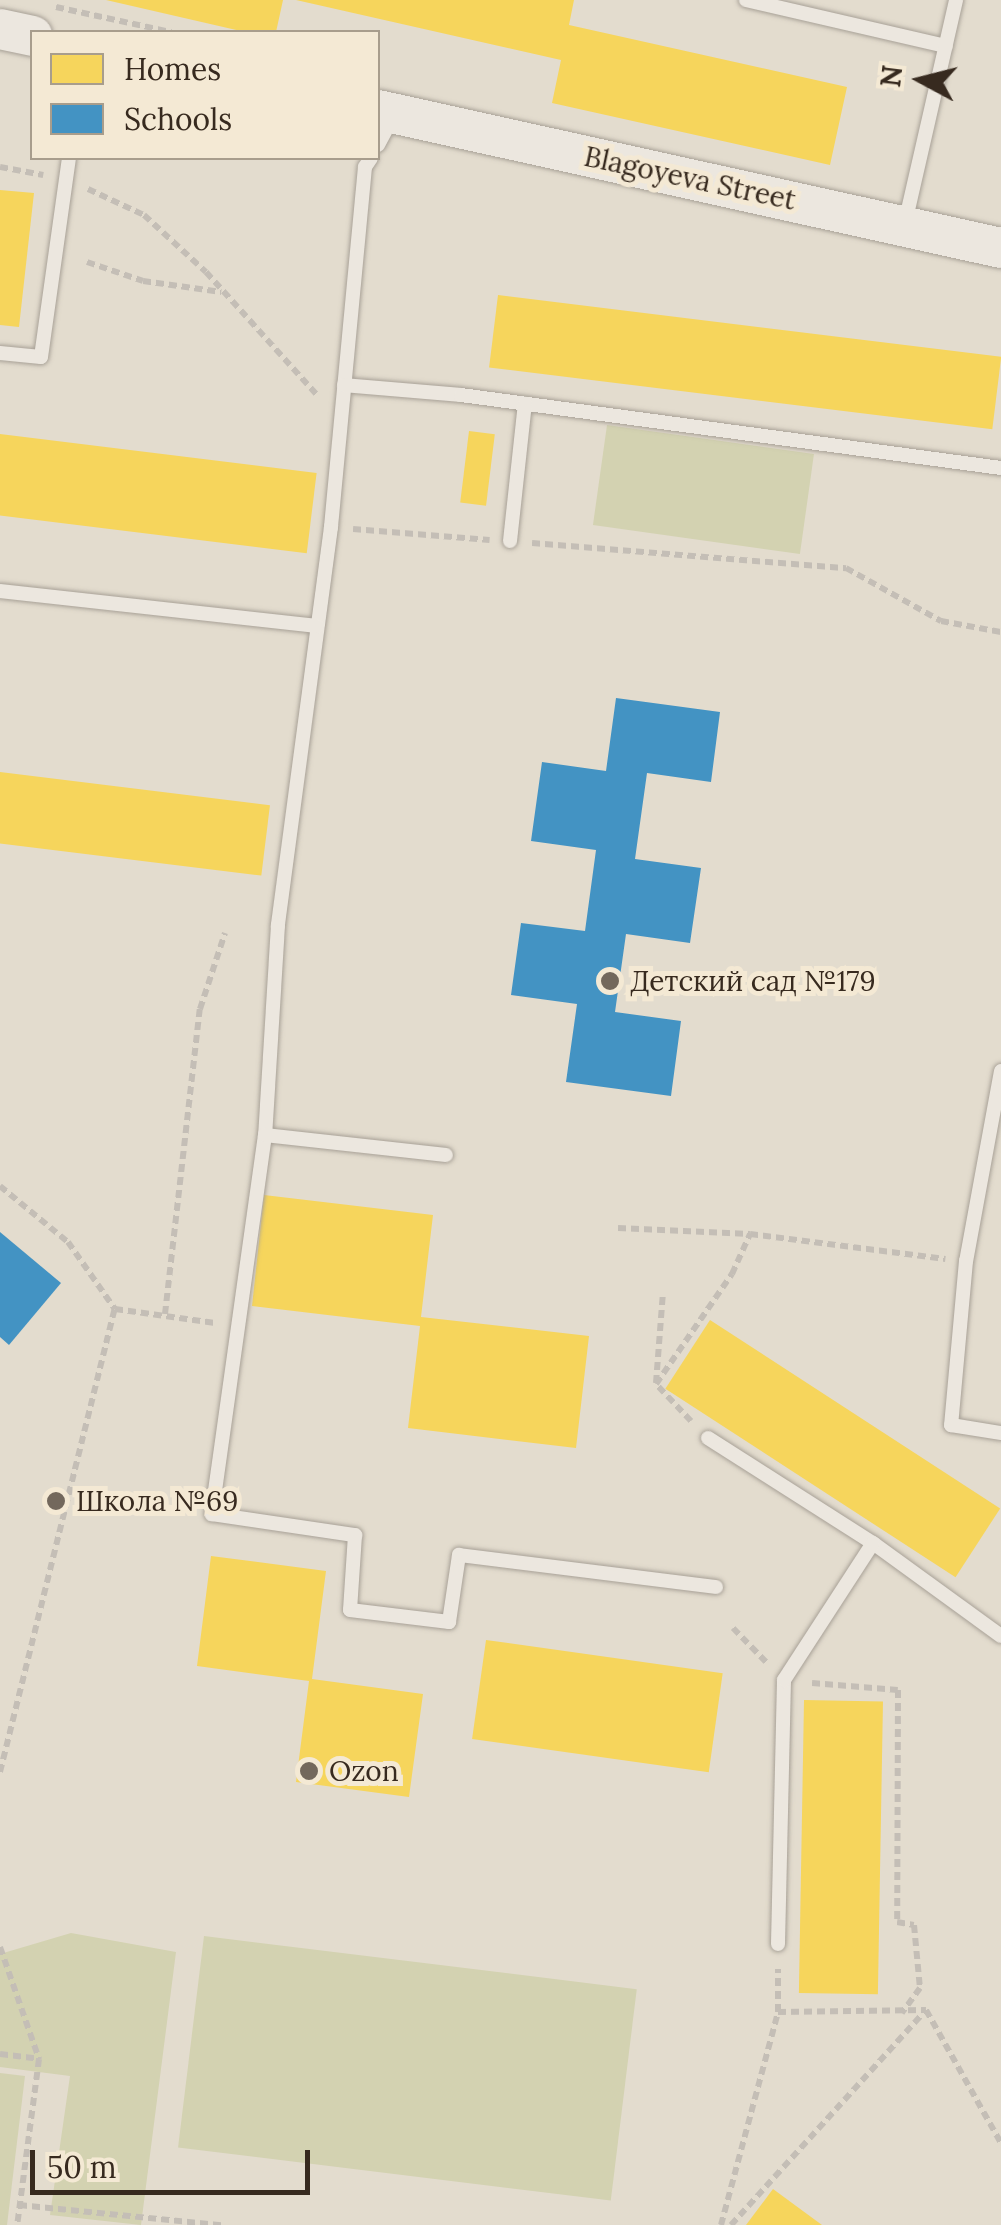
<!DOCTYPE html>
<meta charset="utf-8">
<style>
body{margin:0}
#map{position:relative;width:1001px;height:2225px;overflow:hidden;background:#e3dcce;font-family:Lora,serif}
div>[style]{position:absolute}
.green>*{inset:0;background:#d3d2b1;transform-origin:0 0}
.homes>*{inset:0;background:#f6d55c;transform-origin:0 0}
.schools>*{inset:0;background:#4393c3}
.path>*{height:6px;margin-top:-3px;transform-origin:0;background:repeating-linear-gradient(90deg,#c4beb6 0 8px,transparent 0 13px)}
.roads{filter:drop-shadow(0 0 2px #a8a197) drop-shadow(0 0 2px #a8a197)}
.lane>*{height:14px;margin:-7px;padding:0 7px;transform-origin:7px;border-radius:7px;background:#ece7df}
.secondary>*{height:40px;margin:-20px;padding:0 20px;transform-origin:20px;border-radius:20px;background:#ece7df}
.dots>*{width:28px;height:28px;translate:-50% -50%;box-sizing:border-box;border:5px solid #f4e9d4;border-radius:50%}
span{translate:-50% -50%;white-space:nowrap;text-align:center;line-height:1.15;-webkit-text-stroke:10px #f4e9d4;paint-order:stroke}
.street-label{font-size:28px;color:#372a1f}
.poi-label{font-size:28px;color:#372a1f}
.left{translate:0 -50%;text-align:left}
.legend{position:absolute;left:30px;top:30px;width:350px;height:130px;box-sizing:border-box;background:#f4e9d4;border:2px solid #a89d8c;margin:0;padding:12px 18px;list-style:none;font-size:30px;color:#372a1f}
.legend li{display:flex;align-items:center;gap:20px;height:50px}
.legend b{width:50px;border:2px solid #a89d8c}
.north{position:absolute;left:871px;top:30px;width:100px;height:100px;-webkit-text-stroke:8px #f4e9d4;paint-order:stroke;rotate:277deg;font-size:28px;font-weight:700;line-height:40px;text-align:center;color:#372a1f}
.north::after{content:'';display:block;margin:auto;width:35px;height:45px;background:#372a1f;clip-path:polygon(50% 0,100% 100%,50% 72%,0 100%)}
.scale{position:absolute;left:30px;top:2150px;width:280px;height:45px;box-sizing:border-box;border:5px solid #372a1f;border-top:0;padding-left:12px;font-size:30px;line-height:35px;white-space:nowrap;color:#372a1f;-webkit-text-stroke:8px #f4e9d4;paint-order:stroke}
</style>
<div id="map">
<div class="green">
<i style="left:607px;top:425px;width:209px;height:101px;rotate:8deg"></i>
<i style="clip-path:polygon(71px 1933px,176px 1952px,141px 2225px,50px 2215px,70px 2076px,0 2067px,0 1954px)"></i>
<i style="left:204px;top:1936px;width:436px;height:213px;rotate:7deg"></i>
<i style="clip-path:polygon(0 2073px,25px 2076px,7px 2225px,0 2225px)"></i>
</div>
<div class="homes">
<i style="clip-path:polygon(106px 0,283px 0,276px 32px,245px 32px)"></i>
<i style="clip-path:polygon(296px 0,574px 0,569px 25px,847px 87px,830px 165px,552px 103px,561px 60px)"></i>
<i style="clip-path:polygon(0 190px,34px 193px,19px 327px,0 325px)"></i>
<i style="left:498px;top:295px;width:507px;height:73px;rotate:7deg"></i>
<i style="left:469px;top:431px;width:26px;height:72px;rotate:7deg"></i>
<i style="left:0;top:434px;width:319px;height:81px;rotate:7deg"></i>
<i style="left:0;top:772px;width:272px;height:71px;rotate:7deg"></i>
<i style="clip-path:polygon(264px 1195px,433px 1215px,421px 1317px,589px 1336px,576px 1448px,408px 1428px,420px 1326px,252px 1306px)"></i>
<i style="left:710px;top:1320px;width:346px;height:82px;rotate:33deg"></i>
<i style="clip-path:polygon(211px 1556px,326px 1571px,312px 1679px,423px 1694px,409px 1797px,296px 1782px,309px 1681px,197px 1666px)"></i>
<i style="left:486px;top:1640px;width:239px;height:100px;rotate:8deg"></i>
<i style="left:804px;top:1700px;width:79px;height:293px;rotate:1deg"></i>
<i style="clip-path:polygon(773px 2189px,822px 2225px,746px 2225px)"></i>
</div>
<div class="schools">
<i style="clip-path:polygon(616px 698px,720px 712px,711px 782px,647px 773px,635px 859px,701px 868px,690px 943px,626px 934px,615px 1012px,681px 1021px,671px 1096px,566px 1082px,577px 1004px,511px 995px,521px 923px,585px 931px,596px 850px,531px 841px,542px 762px,606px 771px)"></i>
<i style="clip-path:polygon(0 1232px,61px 1283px,9px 1345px,0 1337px)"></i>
</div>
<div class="path">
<i style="left:56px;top:7px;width:118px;rotate:12.3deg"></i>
<i style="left:0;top:167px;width:44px;rotate:10.5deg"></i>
<i style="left:88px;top:189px;width:62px;rotate:24.9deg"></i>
<i style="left:144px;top:215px;width:84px;rotate:42.6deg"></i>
<i style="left:206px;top:272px;width:166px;rotate:47.9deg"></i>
<i style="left:87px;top:262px;width:59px;rotate:18.7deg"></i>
<i style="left:143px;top:281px;width:79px;rotate:8deg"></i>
<i style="left:353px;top:529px;width:137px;rotate:4.6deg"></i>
<i style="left:532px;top:543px;width:315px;rotate:4.6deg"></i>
<i style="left:846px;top:568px;width:109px;rotate:29.2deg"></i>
<i style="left:941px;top:621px;width:61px;rotate:10.4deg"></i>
<i style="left:0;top:1186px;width:88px;rotate:39.5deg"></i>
<i style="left:68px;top:1242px;width:82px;rotate:55deg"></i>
<i style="left:618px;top:1228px;width:132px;rotate:2.6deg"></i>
<i style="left:750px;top:1234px;width:197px;rotate:7.3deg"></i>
<i style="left:165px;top:1314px;width:307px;rotate:-83.5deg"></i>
<i style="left:200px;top:1009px;width:80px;rotate:-71.8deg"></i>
<i style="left:656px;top:1383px;width:90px;rotate:-85.6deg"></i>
<i style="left:691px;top:1421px;width:51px;rotate:-133.4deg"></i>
<i style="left:656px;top:1384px;width:134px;rotate:-55.4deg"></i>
<i style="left:732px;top:1274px;width:44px;rotate:-65.8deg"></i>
<i style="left:733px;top:1628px;width:49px;rotate:45.8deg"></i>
<i style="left:812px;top:1683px;width:86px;rotate:4.7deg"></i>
<i style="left:898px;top:1690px;width:232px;rotate:90.2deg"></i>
<i style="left:897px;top:1922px;width:17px;rotate:10deg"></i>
<i style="left:914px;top:1925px;width:63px;rotate:84.6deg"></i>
<i style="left:920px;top:1988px;width:31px;rotate:126deg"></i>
<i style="left:0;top:1772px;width:477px;rotate:-76.1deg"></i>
<i style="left:115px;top:1309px;width:101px;rotate:8deg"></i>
<i style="left:0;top:1947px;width:119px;rotate:70.8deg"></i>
<i style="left:778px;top:2012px;width:148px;rotate:-0.8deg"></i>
<i style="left:926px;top:2010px;width:153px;rotate:60.6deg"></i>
<i style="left:0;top:2054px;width:39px;rotate:7deg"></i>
<i style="left:39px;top:2059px;width:167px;rotate:97.5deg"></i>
<i style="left:19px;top:2205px;width:203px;rotate:5.7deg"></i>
<i style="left:721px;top:2225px;width:220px;rotate:-75deg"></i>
<i style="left:778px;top:2012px;width:43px;rotate:-90deg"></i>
<i style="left:731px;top:2225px;width:289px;rotate:-47.8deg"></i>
</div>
<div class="roads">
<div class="lane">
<i style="left:746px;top:0;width:205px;rotate:13deg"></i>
<i style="left:378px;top:145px;width:30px;rotate:-62deg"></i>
<i style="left:371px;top:158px;width:11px;rotate:124deg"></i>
<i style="left:365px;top:167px;width:362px;rotate:95.4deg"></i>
<i style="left:331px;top:527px;width:402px;rotate:97.6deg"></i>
<i style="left:278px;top:925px;width:210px;rotate:93.5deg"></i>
<i style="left:265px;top:1135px;width:383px;rotate:98deg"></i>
<i style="left:212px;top:1514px;width:145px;rotate:8.4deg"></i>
<i style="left:355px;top:1535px;width:75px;rotate:93.8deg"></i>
<i style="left:350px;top:1610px;width:100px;rotate:6.9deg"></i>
<i style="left:449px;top:1622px;width:68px;rotate:-81.5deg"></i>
<i style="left:459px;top:1555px;width:259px;rotate:7.1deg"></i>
<i style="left:905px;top:223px;width:229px;rotate:-77.1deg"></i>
<i style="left:0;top:353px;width:41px;rotate:5.6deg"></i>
<i style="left:41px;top:357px;width:201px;rotate:-82deg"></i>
<i style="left:344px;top:385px;width:117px;rotate:4.9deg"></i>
<i style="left:461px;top:395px;width:545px;rotate:7.7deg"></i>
<i style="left:510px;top:541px;width:138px;rotate:-83.8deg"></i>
<i style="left:0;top:591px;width:319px;rotate:6.3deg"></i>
<i style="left:1001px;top:1071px;width:193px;rotate:100.4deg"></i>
<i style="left:966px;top:1261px;width:165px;rotate:95.2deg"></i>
<i style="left:951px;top:1425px;width:51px;rotate:9.1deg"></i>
<i style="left:265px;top:1135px;width:182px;rotate:6.3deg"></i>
<i style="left:708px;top:1438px;width:196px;rotate:32.5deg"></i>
<i style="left:873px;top:1543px;width:158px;rotate:36deg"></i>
<i style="left:778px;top:1944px;width:264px;rotate:-88.7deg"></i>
<i style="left:784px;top:1680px;width:163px;rotate:-57deg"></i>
</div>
<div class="secondary">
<i style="left:0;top:29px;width:33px;rotate:12deg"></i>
<i style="left:378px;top:110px;width:638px;rotate:12.49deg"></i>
</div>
</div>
<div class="dots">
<i style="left:610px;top:981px;background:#73685c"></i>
<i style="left:56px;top:1501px;background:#73685c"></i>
<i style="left:309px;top:1771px;background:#73685c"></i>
</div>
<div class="street-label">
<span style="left:690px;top:178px;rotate:12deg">Blagoyeva Street</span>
</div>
<div class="poi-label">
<span class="left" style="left:630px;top:981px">Детский сад №179</span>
<span class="left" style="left:76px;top:1501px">Школа №69</span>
<span class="left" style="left:329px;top:1771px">Ozon</span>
</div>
<ul class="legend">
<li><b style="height:28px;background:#f6d55c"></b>Homes</li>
<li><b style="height:28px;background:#4393c3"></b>Schools</li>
</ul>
<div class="north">N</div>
<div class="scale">50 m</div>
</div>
